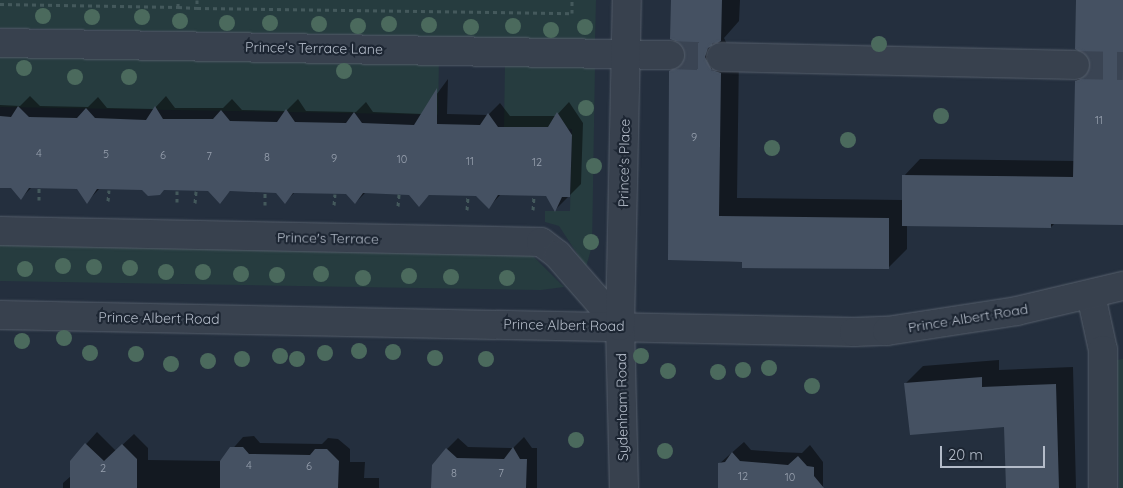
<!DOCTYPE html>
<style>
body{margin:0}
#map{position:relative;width:1123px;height:488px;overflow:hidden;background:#242f3e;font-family:Quicksand,sans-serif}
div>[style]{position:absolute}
.green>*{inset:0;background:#263c3f;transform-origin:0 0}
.shadow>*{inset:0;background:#0007}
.building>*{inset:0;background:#455162}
.minor-tunnel>*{height:28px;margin-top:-14px;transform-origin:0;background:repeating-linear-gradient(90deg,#3a4453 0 28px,transparent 0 42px)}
.path>*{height:3px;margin-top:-1.5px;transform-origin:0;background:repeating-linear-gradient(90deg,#44595c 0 4px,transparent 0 8px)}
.roads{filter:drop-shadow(0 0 1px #565f6c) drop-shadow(0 0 1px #565f6c)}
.minor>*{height:28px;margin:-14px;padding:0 14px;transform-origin:14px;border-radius:14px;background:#38414e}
.trees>*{width:16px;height:16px;margin:-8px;border-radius:50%;background:#4b6a5d}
span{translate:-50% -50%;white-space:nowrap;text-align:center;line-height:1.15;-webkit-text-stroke:4.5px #1d2633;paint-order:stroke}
.number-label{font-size:11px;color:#98a1af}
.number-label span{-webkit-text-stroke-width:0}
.street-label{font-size:14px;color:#b4bcc9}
.scale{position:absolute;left:940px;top:446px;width:105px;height:22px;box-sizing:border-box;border:2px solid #b4bcc9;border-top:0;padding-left:6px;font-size:15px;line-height:18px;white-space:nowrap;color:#b4bcc9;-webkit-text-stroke:4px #1d2633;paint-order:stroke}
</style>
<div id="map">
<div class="green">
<i style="clip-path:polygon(0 0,596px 0,595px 40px,0 28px)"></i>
<i style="left:0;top:54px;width:439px;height:53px;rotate:1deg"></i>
<i style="clip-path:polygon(505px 63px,595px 65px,592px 246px,586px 267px,559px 226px,545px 222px,545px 211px,570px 211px,572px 129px,504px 127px)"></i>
<i style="clip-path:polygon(0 244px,530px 253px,564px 287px,541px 290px,0 281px)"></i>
<i style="clip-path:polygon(1123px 359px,1123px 488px,1119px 488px,1117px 360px)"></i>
</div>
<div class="shadow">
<i style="clip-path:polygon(672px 0,740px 0,739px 21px,724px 38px,731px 52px,739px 54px,737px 198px,903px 200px,904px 176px,920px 159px,1075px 161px,1076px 81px,1092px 65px,1077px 0,1123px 0,1123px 223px,1056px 222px,1051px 227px,907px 225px,907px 249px,888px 268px,669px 259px,671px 71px,687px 55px)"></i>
<i style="clip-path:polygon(448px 79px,447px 114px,488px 115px,500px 103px,510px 116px,556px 116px,569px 102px,583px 123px,581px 184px,555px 210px,546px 195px,501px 194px,489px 207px,476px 194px,431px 193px,419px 205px,410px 193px,366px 192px,355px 203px,346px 193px,295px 192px,285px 202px,276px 192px,231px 190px,220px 202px,209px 190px,100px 188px,87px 202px,78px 187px,32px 187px,21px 198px,11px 186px,0 186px,0 105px,20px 106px,30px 96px,40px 106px,88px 107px,98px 97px,107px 108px,154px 109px,166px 96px,175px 108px,223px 108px,232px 99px,242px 110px,286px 111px,298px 99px,306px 111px,356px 112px,366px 102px,373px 112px,422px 114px)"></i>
<i style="clip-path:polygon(999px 360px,999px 370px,1073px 367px,1076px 488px,1008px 488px,1005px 425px,905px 384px,923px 366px)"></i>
<i style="clip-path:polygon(97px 432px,116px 451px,134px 434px,148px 448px,148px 460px,222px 461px,243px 437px,254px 436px,260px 443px,322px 444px,328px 438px,338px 439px,350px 449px,350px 462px,365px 462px,364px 478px,379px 478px,379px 488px,63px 488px,63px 483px,71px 476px,71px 461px)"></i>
<i style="clip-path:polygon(524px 437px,532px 448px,537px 448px,537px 488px,433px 488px,447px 449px,458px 438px,468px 447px,513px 448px)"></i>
<i style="clip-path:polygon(744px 442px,751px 450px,779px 452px,802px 453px,810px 445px,823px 462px,823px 488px,719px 488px,719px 464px)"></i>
</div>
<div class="building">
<i style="clip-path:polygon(671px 0,722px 0,721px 41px,708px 48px,705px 57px,712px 70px,721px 73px,719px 216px,889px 218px,889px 269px,742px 268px,742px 262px,668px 260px,669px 71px,683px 63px,686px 55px,678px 42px,670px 39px)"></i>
<i style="clip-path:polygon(1076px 0,1123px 0,1123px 225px,1051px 224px,1051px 228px,902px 226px,902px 175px,1073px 177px,1075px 81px,1083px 78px,1091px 66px,1088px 57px,1075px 49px)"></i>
<i style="clip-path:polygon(437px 88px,437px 124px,480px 125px,488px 113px,498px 127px,548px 127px,557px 112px,572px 135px,570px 197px,562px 197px,555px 212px,546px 196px,498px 195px,489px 209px,476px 196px,429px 195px,419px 207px,409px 195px,363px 193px,355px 204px,346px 194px,293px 193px,285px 204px,276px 193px,230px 191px,220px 204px,208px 191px,164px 190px,160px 195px,148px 196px,142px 190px,97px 189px,87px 204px,77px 189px,29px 188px,21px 200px,11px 188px,0 188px,0 116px,11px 117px,18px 106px,29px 117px,77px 118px,86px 108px,95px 118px,146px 120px,155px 106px,163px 119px,213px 119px,221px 110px,230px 121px,277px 122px,286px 109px,295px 122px,346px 123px,354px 112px,362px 123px,414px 125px)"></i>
<i style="clip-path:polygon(982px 377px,982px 387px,1056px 384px,1059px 488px,1006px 488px,1004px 427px,910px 435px,904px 383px)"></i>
<i style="clip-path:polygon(85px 443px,104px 461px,122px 444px,137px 459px,137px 488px,70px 488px,70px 461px)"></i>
<i style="clip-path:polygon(230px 447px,243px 447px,249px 454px,310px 455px,315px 449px,327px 449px,339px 461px,338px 488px,220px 488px,220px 461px)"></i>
<i style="clip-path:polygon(513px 447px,520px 459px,527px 459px,526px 488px,431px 488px,432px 465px,446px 448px,457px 458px,504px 459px)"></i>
<i style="clip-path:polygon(732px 452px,740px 461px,788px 465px,798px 456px,807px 466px,814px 467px,814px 476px,824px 488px,718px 488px,718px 463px,725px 462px)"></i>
</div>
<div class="minor-tunnel">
<i style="left:670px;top:55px;width:51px;rotate:2.2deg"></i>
<i style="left:1075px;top:65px;width:48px;rotate:1.2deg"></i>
</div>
<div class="path">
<i style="left:197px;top:0;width:8px;rotate:90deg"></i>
<i style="left:197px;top:8px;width:375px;rotate:0.8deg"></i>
<i style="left:572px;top:13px;width:13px;rotate:-90deg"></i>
<i style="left:0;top:4px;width:178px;rotate:1deg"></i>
<i style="left:178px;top:7px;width:7px;rotate:-90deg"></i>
<i style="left:178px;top:7px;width:19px;rotate:3deg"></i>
<i style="left:39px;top:200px;width:12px;rotate:-90deg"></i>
<i style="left:108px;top:201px;width:11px;rotate:-85deg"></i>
<i style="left:177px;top:202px;width:11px;rotate:-90deg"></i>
<i style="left:195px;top:203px;width:12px;rotate:-85deg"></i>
<i style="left:265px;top:205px;width:12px;rotate:-90deg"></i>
<i style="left:334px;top:205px;width:11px;rotate:-85deg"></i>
<i style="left:398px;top:206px;width:12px;rotate:-85deg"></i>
<i style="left:467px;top:210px;width:15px;rotate:-86deg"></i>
<i style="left:533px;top:210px;width:14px;rotate:-86deg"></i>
</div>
<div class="roads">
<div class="minor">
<i style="left:0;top:43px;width:670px;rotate:1.03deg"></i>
<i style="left:721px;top:57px;width:354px;rotate:1.3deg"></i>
<i style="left:0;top:231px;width:541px;rotate:1.16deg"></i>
<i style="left:541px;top:242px;width:21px;rotate:37deg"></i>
<i style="left:558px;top:255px;width:94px;rotate:48.9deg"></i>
<i style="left:1091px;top:295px;width:56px;rotate:77.7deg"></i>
<i style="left:1103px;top:350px;width:138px;rotate:90deg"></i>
<i style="left:0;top:315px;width:854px;rotate:1.14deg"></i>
<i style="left:854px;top:332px;width:33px;rotate:-2deg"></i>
<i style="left:887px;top:331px;width:132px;rotate:-8.7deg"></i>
<i style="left:1017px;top:311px;width:109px;rotate:-13.3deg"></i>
<i style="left:624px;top:488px;width:162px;rotate:-91.4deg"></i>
<i style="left:620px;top:326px;width:326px;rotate:-88.8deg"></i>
</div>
</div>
<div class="trees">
<i style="left:43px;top:16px"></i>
<i style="left:92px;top:17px"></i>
<i style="left:142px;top:17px"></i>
<i style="left:180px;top:21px"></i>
<i style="left:227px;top:23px"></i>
<i style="left:270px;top:23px"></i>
<i style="left:319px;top:24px"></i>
<i style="left:389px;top:24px"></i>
<i style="left:429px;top:25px"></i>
<i style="left:358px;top:26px"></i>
<i style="left:513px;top:26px"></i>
<i style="left:471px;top:27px"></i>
<i style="left:585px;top:27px"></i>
<i style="left:551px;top:30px"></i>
<i style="left:879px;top:44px"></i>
<i style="left:24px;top:68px"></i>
<i style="left:344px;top:71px"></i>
<i style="left:75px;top:77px"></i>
<i style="left:129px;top:77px"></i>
<i style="left:586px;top:108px"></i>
<i style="left:941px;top:116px"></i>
<i style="left:848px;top:140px"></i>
<i style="left:772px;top:148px"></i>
<i style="left:594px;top:166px"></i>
<i style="left:591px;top:242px"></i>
<i style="left:63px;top:266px"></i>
<i style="left:94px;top:267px"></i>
<i style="left:130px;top:268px"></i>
<i style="left:25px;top:269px"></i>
<i style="left:166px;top:272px"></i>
<i style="left:203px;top:272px"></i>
<i style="left:241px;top:274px"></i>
<i style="left:321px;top:274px"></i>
<i style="left:277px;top:275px"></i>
<i style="left:409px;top:276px"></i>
<i style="left:451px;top:277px"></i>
<i style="left:363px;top:278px"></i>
<i style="left:507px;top:278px"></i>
<i style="left:64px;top:338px"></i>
<i style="left:22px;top:341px"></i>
<i style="left:359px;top:351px"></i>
<i style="left:393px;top:352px"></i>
<i style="left:90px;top:353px"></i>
<i style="left:325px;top:353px"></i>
<i style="left:136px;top:354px"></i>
<i style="left:280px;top:356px"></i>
<i style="left:641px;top:356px"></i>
<i style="left:435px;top:358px"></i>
<i style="left:242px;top:359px"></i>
<i style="left:297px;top:359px"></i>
<i style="left:486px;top:359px"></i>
<i style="left:208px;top:361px"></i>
<i style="left:171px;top:364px"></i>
<i style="left:769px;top:368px"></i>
<i style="left:743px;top:370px"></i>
<i style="left:668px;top:371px"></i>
<i style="left:718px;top:372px"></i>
<i style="left:812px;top:386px"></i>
<i style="left:576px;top:440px"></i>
<i style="left:665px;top:451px"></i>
</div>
<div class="number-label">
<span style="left:1099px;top:120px">11</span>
<span style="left:694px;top:137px">9</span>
<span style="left:39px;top:153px">4</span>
<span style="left:106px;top:154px">5</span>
<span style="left:163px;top:155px">6</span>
<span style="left:209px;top:156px">7</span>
<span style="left:267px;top:157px">8</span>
<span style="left:334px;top:158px">9</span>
<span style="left:402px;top:159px">10</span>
<span style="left:470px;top:161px">11</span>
<span style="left:537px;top:162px">12</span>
<span style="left:249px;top:465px">4</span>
<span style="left:309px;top:466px">6</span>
<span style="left:103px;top:468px">2</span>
<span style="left:454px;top:473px">8</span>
<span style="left:501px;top:473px">7</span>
<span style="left:743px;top:476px">12</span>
<span style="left:790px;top:477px">10</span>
</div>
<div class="street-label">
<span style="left:314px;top:48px;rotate:1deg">Prince's Terrace Lane</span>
<span style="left:624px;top:163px;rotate:-89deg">Prince's Place</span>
<span style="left:328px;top:238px;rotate:1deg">Prince's Terrace</span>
<span style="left:159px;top:318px;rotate:1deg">Prince Albert Road</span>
<span style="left:968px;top:318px;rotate:-9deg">Prince Albert Road</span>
<span style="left:564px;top:325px;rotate:1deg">Prince Albert Road</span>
<span style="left:622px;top:407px;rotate:-91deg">Sydenham Road</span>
</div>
<div class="scale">20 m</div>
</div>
